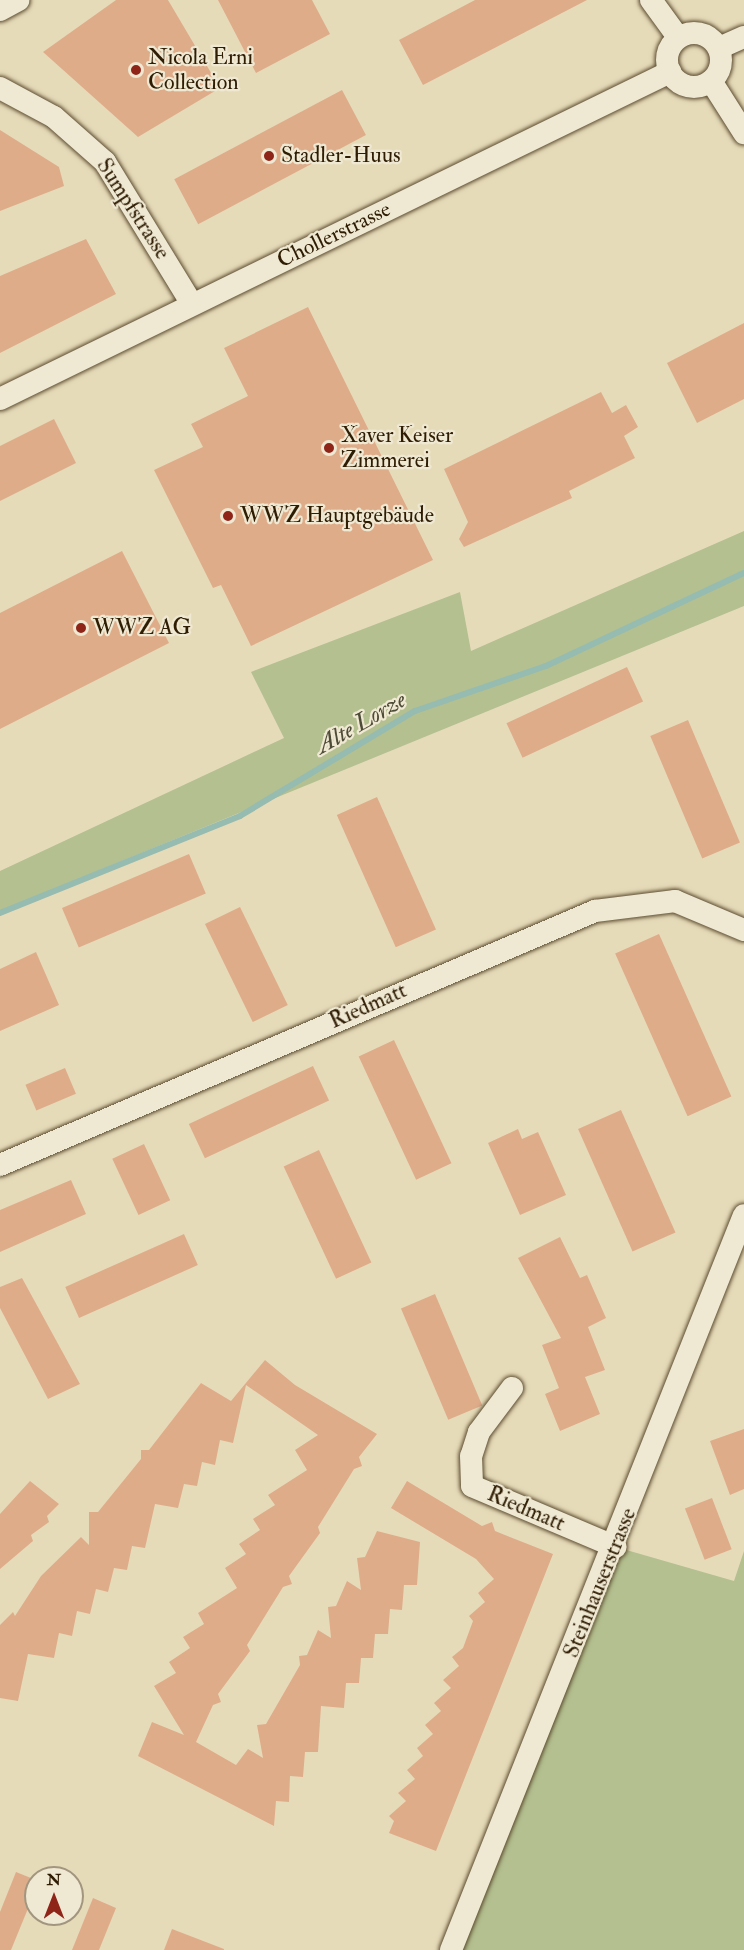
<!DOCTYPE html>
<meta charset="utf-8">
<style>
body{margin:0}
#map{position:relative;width:744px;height:1950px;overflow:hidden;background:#e6dbb9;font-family:"IM FELL Double Pica",serif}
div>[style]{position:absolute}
.green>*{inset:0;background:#b4c090}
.stream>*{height:6px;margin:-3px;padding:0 3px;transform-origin:3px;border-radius:3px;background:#96bbb0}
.building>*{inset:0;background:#dfac8a;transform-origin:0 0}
.roads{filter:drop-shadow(0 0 2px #5c4c30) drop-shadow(0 0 2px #5c4c30)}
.minor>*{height:22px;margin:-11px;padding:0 11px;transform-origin:11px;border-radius:11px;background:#efe8d2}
.minor>.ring{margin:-11px;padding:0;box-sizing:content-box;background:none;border:22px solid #efe8d2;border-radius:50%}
.dots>*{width:16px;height:16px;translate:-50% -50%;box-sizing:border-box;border:3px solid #efe8d2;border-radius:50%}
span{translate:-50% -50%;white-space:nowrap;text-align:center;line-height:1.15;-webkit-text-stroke:4.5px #efe8d2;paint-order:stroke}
.poi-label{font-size:22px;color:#2e1c03}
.left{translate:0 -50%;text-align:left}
.street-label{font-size:22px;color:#2e1c03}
.water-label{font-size:24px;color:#4d4c37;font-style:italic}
.north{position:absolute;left:24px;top:1866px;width:60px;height:60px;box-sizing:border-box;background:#efe8d2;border:2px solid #a2967f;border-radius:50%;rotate:0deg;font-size:16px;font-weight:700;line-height:24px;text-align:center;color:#2e1c03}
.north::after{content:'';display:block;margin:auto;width:21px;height:27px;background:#8f2418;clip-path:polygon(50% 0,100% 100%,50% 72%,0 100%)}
</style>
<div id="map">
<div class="green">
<i style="clip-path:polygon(744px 531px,744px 606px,0 911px,0 871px,284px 738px,251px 672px,460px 592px,471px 651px)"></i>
<i style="clip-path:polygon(616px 1547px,734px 1581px,744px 1551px,744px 1950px,451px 1950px)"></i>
</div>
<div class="stream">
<i style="left:0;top:913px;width:259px;rotate:-22deg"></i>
<i style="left:240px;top:816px;width:204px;rotate:-31deg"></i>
<i style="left:415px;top:711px;width:139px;rotate:-19deg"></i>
<i style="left:546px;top:666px;width:219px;rotate:-25.2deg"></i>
</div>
<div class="building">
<i style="clip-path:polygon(116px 0,168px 0,220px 88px,138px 137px,43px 52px)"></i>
<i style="clip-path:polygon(218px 0,312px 0,330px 34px,256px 73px)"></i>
<i style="clip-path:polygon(475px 0,587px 0,423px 85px,399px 40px)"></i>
<i style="left:342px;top:90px;width:51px;height:190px;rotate:62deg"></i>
<i style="clip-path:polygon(0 130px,59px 167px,64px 186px,0 211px)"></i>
<i style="clip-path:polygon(86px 239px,116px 294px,0 353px,0 276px)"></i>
<i style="clip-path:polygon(308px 307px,433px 560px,251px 646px,221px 585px,213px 588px,154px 470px,203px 447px,191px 424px,248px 396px,224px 348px)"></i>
<i style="clip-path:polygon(744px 323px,744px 399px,697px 423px,667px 363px)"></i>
<i style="clip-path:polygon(601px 392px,612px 413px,626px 405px,638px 427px,624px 436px,635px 458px,569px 491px,572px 498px,464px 547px,459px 539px,468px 522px,444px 469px)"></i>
<i style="clip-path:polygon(54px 419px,76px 463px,0 501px,0 446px)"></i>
<i style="clip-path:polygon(122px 551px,169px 643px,0 729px,0 613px)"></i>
<i style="left:627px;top:667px;width:38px;height:133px;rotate:65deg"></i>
<i style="left:688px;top:720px;width:133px;height:41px;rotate:67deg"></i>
<i style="left:377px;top:797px;width:145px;height:44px;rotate:66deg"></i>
<i style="left:189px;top:854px;width:43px;height:138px;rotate:67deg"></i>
<i style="left:240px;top:907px;width:109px;height:39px;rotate:64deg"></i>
<i style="left:659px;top:934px;width:178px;height:48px;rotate:66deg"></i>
<i style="clip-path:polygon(36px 952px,59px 1005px,0 1031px,0 969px)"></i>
<i style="left:394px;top:1040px;width:136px;height:39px;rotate:65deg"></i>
<i style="left:313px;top:1066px;width:38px;height:137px;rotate:65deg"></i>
<i style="left:65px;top:1068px;width:28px;height:43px;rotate:67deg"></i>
<i style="left:621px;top:1110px;width:134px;height:47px;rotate:66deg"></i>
<i style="clip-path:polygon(518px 1129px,522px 1139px,538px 1132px,566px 1195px,520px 1215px,488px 1143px)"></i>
<i style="left:144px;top:1144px;width:62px;height:35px;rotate:65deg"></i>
<i style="left:319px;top:1150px;width:124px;height:39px;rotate:65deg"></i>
<i style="clip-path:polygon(71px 1180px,86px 1214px,0 1252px,0 1210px)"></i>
<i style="left:184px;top:1234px;width:34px;height:130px;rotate:66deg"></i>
<i style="clip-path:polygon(560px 1237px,580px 1278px,587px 1275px,606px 1318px,588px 1327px,605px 1370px,585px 1377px,600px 1414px,560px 1431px,545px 1394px,559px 1388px,542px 1345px,561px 1338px,518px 1258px)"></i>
<i style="clip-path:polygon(22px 1278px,80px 1384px,48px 1399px,0 1308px,0 1287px)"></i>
<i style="left:435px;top:1294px;width:121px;height:37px;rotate:67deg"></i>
<i style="clip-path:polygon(265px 1360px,295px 1385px,377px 1434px,359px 1457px,362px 1466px,354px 1469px,318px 1527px,320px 1533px,289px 1576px,292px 1584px,283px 1587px,247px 1645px,250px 1651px,218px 1694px,221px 1702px,213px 1705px,196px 1742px,236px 1765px,248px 1749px,263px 1758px,257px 1725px,266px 1724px,300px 1665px,299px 1656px,307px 1655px,318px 1630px,331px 1638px,328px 1607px,336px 1606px,347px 1581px,361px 1590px,357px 1558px,365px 1557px,377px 1531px,420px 1542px,417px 1585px,404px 1585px,402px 1610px,390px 1609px,388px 1634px,375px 1634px,373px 1658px,361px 1658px,359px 1683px,346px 1683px,344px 1708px,321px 1706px,318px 1752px,305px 1752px,303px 1777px,290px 1776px,289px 1802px,276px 1801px,274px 1826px,138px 1756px,152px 1722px,184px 1735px,154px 1686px,176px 1673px,169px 1662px,190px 1648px,183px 1637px,204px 1624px,198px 1613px,237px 1588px,225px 1568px,246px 1554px,239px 1544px,260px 1530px,253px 1519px,275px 1505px,268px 1495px,307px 1470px,295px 1450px,318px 1435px,246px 1385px,233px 1443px,220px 1440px,215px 1465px,202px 1462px,197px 1486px,184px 1484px,178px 1508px,155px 1504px,145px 1548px,132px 1546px,127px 1570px,114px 1568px,108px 1592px,96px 1589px,90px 1614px,77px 1611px,72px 1636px,59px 1633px,54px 1658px,28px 1654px,18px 1701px,0 1698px,0 1625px,13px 1612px,15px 1616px,41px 1576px,81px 1537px,89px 1545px,89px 1512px,98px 1512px,141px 1459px,141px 1450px,149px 1450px,201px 1383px,231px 1401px)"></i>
<i style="clip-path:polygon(744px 1429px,744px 1489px,730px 1495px,710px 1441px)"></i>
<i style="clip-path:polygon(30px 1481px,59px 1504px,47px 1516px,49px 1522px,31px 1535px,33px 1541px,0 1569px,0 1514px)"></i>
<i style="clip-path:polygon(407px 1481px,482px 1526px,492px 1522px,495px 1531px,553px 1554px,436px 1851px,389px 1833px,394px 1821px,389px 1816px,406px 1801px,398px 1793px,415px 1779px,407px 1770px,423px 1756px,417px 1748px,433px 1734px,425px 1725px,441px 1711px,434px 1703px,451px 1688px,443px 1680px,459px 1666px,452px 1657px,463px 1648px,473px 1621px,469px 1616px,485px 1602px,478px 1593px,494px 1579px,476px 1559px,391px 1508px)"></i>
<i style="left:712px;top:1498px;width:55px;height:29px;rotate:69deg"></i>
<i style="clip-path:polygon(16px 1872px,36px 1880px,36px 1889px,11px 1950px,0 1950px,0 1912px)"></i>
<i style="clip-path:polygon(93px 1898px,116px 1908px,99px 1950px,72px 1950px)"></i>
<i style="clip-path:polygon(172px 1929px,224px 1949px,224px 1950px,164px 1950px)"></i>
</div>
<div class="roads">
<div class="minor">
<i style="left:651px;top:0;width:46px;rotate:53.9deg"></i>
<i style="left:0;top:10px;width:21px;rotate:-28deg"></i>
<i class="ring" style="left:667px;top:33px;width:32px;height:32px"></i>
<i style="left:719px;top:48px;width:27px;rotate:-24deg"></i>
<i style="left:711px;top:81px;width:62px;rotate:57.6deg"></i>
<i style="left:0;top:88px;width:61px;rotate:28.2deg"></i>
<i style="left:54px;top:117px;width:68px;rotate:41.4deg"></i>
<i style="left:105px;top:162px;width:167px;rotate:58.5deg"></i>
<i style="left:0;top:399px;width:746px;rotate:-26.02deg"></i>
<i style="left:0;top:1165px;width:647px;rotate:-23.12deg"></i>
<i style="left:595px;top:911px;width:81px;rotate:-7.1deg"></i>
<i style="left:675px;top:901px;width:75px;rotate:22.8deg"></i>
<i style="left:512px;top:1388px;width:55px;rotate:126.9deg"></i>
<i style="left:479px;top:1432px;width:25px;rotate:108deg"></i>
<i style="left:471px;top:1456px;width:30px;rotate:88deg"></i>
<i style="left:472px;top:1486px;width:156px;rotate:23deg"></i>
<i style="left:451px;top:1950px;width:791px;rotate:-68.27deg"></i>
</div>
</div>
<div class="dots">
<i style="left:136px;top:70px;background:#8f2418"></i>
<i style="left:269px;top:156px;background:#8f2418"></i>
<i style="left:329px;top:448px;background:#8f2418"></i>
<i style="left:228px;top:516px;background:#8f2418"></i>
<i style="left:81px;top:628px;background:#8f2418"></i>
</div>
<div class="poi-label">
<span class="left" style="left:148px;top:70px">Nicola Erni<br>Collection</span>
<span class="left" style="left:281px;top:156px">Stadler-Huus</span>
<span class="left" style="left:341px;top:448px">Xaver Keiser<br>Zimmerei</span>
<span class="left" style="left:240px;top:516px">WWZ Hauptgebäude</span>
<span class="left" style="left:93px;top:628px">WWZ AG</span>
</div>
<div class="street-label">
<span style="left:133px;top:209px;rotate:57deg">Sumpfstrasse</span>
<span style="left:334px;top:235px;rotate:-26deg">Chollerstrasse</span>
<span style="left:368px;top:1006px;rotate:-24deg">Riedmatt</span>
<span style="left:526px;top:1509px;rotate:23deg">Riedmatt</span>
<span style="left:600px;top:1583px;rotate:-68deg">Steinhauserstrasse</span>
</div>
<div class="water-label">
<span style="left:361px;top:723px;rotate:-30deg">Alte Lorze</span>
</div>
<div class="north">N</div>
</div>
